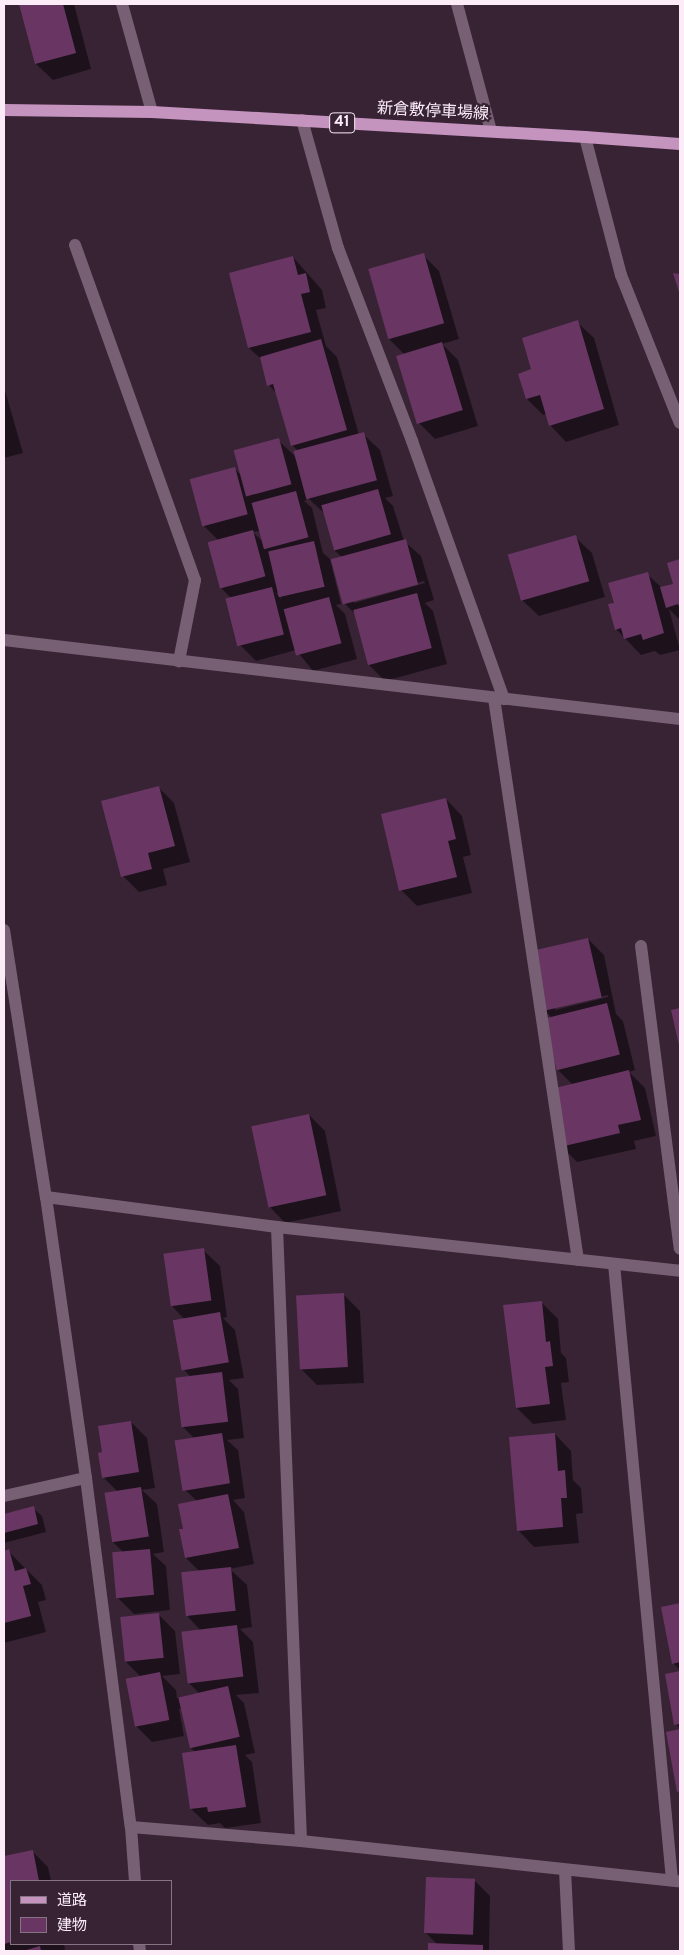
<!DOCTYPE html>
<meta charset="utf-8">
<style>
body{margin:0}
#map{position:relative;width:684px;height:1955px;overflow:hidden;background:#382335;font-family:Overpass,"Noto Sans JP",sans-serif}
div>[style]{position:absolute}
.shadow>*{inset:0;background:#0007}
.building>*{inset:0;background:#693664;transform-origin:0 0}
.street>*{height:12px;margin:-6px;padding:0 6px;transform-origin:6px;border-radius:6px;background:#786074}
.primary>*{height:12px;margin:-6px;padding:0 6px;transform-origin:6px;border-radius:6px;background:#c493be}
span{translate:-50% -50%;white-space:nowrap;text-align:center;line-height:1.15;-webkit-text-stroke:4.5px #382335;paint-order:stroke}
.shield-label span{padding:1px 4px;background:#382335;border:1px solid;border-radius:4px;-webkit-text-stroke-width:0}
.shield-label{font-size:15px;color:#fbecf8;font-weight:700}
.street-label{font-size:16px;color:#fbecf8}
.frame{position:absolute;inset:0;border:5px solid #fbecf8;pointer-events:none}
.legend{position:absolute;left:10px;top:1880px;width:162px;height:65px;box-sizing:border-box;background:#382335;border:1px solid #867383;margin:0;padding:6px 9px;list-style:none;font-size:15px;color:#fbecf8}
.legend li{display:flex;align-items:center;gap:10px;height:25px}
.legend b{width:25px;border:1px solid #867383}
</style>
<div id="map">
<div class="shadow">
<i style="clip-path:polygon(20px 4px,74px 4px,91px 69px,53px 80px,36px 64px)"></i>
<i style="clip-path:polygon(423px 255px,439px 271px,459px 339px,442px 344px,458px 360px,478px 426px,435px 439px,419px 423px,405px 355px,388px 338px)"></i>
<i style="clip-path:polygon(evenodd,293px 257px,322px 290px,326px 308px,316px 310px,326px 346px,337px 357px,359px 435px,363px 434px,380px 450px,393px 496px,385px 498px,393px 506px,404px 541px,421px 556px,434px 600px,425px 603px,433px 611px,447px 664px,385px 681px,369px 665px,355px 614px,345px 604px,343px 558px,335px 551px,325px 514px,309px 499px,304px 482px,302px 483px,307px 500px,304px 501px,312px 508px,323px 553px,330px 559px,341px 604px,336px 605px,345px 614px,357px 659px,313px 671px,296px 650px,256px 661px,240px 645px,232px 599px,220px 587px,218px 540px,203px 525px,191px 480px,235px 469px,242px 476px,278px 440px,298px 459px,299px 452px,292px 445px,277px 394px,269px 385px,262px 360px,249px 348px,230px 274px,293px 257px,260px 531px,262px 541px,253px 532px,260px 531px,293px 257px,424px 581px,425px 583px,354px 603px,354px 601px,424px 581px,293px 257px,280px 592px,281px 599px,276px 593px,280px 592px)"></i>
<i style="clip-path:polygon(577px 322px,594px 338px,619px 425px,566px 442px,550px 425px,546px 414px,543px 415px,527px 399px,533px 370px)"></i>
<i style="clip-path:polygon(4px 387px,23px 453px,4px 458px)"></i>
<i style="clip-path:polygon(575px 537px,592px 553px,605px 597px,539px 616px,522px 600px)"></i>
<i style="clip-path:polygon(680px 560px,680px 620px,669px 609px,680px 650px,660px 655px,655px 651px,641px 655px,616px 629px,615px 604px,647px 574px,662px 588px,674px 584px,669px 564px)"></i>
<i style="clip-path:polygon(158px 787px,174px 803px,190px 862px,163px 869px,167px 885px,139px 892px,123px 876px)"></i>
<i style="clip-path:polygon(446px 799px,462px 816px,471px 855px,463px 857px,472px 893px,417px 906px,401px 890px)"></i>
<i style="clip-path:polygon(evenodd,588px 939px,604px 955px,616px 1014px,623px 1021px,635px 1070px,629px 1072px,645px 1088px,656px 1136px,634px 1141px,636px 1149px,577px 1162px,561px 1146px,573px 1085px,557px 1069px,552px 1018px,544px 1010px,588px 939px,608px 995px,608px 997px,555px 1010px,555px 1007px,608px 995px)"></i>
<i style="clip-path:polygon(309px 1115px,325px 1131px,341px 1211px,285px 1223px,269px 1206px)"></i>
<i style="clip-path:polygon(203px 1250px,220px 1266px,227px 1317px,223px 1318px,235px 1330px,244px 1378px,229px 1380px,238px 1389px,244px 1438px,227px 1440px,238px 1450px,245px 1498px,233px 1500px,244px 1512px,254px 1564px,230px 1569px,247px 1585px,252px 1627px,240px 1629px,253px 1642px,259px 1693px,236px 1695px,244px 1703px,255px 1753px,245px 1755px,252px 1762px,261px 1823px,225px 1828px,220px 1823px,208px 1825px,191px 1809px,195px 1752px,190px 1747px,182px 1708px,179px 1709px,184px 1736px,152px 1742px,136px 1726px,141px 1677px,126px 1662px,158px 1614px,175px 1631px,180px 1674px,162px 1676px,176px 1690px,177px 1698px,199px 1693px,189px 1683px,201px 1631px,188px 1617px,201px 1573px,186px 1558px,181px 1530px,185px 1530px,197px 1501px,184px 1489px,194px 1438px,183px 1427px,191px 1377px,183px 1369px,185px 1320px,172px 1306px)"></i>
<i style="clip-path:polygon(344px 1295px,360px 1311px,364px 1383px,317px 1385px,301px 1369px)"></i>
<i style="clip-path:polygon(541px 1302px,558px 1319px,561px 1353px,566px 1358px,569px 1382px,561px 1383px,566px 1420px,533px 1424px,517px 1408px)"></i>
<i style="clip-path:polygon(131px 1422px,147px 1438px,155px 1488px,142px 1490px,157px 1504px,164px 1552px,153px 1554px,166px 1566px,170px 1610px,134px 1614px,118px 1598px,124px 1553px,112px 1541px,117px 1491px,103px 1477px,104px 1453px)"></i>
<i style="clip-path:polygon(555px 1434px,571px 1451px,573px 1480px,581px 1488px,583px 1513px,576px 1514px,579px 1543px,534px 1547px,518px 1530px)"></i>
<i style="clip-path:polygon(33px 1508px,42px 1516px,46px 1532px,4px 1543px,4px 1515px)"></i>
<i style="clip-path:polygon(8px 1551px,42px 1585px,46px 1600px,38px 1602px,46px 1632px,4px 1643px,4px 1552px)"></i>
<i style="clip-path:polygon(680px 1604px,680px 1670px,673px 1663px,662px 1608px)"></i>
<i style="clip-path:polygon(680px 1672px,680px 1729px,676px 1724px,666px 1675px)"></i>
<i style="clip-path:polygon(680px 1730px,680px 1793px,667px 1733px)"></i>
<i style="clip-path:polygon(32px 1851px,48px 1867px,51px 1881px,11px 1881px,11px 1944px,64px 1944px,65px 1950px,4px 1951px,4px 1857px)"></i>
<i style="clip-path:polygon(474px 1880px,490px 1896px,489px 1950px,429px 1951px,430px 1945px,438px 1945px,426px 1933px)"></i>
</div>
<div class="building">
<i style="clip-path:polygon(19px 4px,63px 4px,76px 53px,35px 64px)"></i>
<i style="left:424px;top:253px;width:73px;height:58px;rotate:74deg"></i>
<i style="clip-path:polygon(293px 256px,298px 275px,306px 273px,310px 292px,301px 294px,311px 332px,248px 348px,229px 273px)"></i>
<i style="clip-path:polygon(673px 273px,680px 274px,680px 295px)"></i>
<i style="clip-path:polygon(578px 320px,604px 409px,549px 426px,540px 395px,526px 399px,518px 374px,531px 369px,522px 338px)"></i>
<i style="clip-path:polygon(321px 339px,347px 430px,291px 446px,273px 384px,267px 386px,260px 357px)"></i>
<i style="left:442px;top:342px;width:71px;height:48px;rotate:73deg"></i>
<i style="left:364px;top:432px;width:50px;height:73px;rotate:75deg"></i>
<i style="left:279px;top:438px;width:48px;height:47px;rotate:75deg"></i>
<i style="left:235px;top:467px;width:49px;height:47px;rotate:75deg"></i>
<i style="left:378px;top:489px;width:47px;height:59px;rotate:74deg"></i>
<i style="left:296px;top:491px;width:48px;height:46px;rotate:75deg"></i>
<i style="left:253px;top:530px;width:48px;height:47px;rotate:75deg"></i>
<i style="left:576px;top:535px;width:48px;height:71px;rotate:74deg"></i>
<i style="left:406px;top:539px;width:47px;height:78px;rotate:75deg"></i>
<i style="left:314px;top:541px;width:47px;height:47px;rotate:77deg"></i>
<i style="clip-path:polygon(680px 559px,680px 609px,678px 604px,666px 608px,660px 587px,673px 584px,667px 563px)"></i>
<i style="clip-path:polygon(648px 572px,664px 633px,643px 640px,641px 634px,624px 639px,621px 628px,615px 630px,608px 604px,614px 603px,608px 583px)"></i>
<i style="left:272px;top:587px;width:49px;height:48px;rotate:76deg"></i>
<i style="left:417px;top:593px;width:57px;height:66px;rotate:75deg"></i>
<i style="left:329px;top:597px;width:48px;height:47px;rotate:75deg"></i>
<i style="clip-path:polygon(159px 786px,175px 846px,148px 853px,152px 869px,121px 877px,101px 801px)"></i>
<i style="clip-path:polygon(446px 798px,456px 839px,448px 841px,457px 877px,399px 891px,381px 814px)"></i>
<i style="left:588px;top:938px;width:61px;height:59px;rotate:77deg"></i>
<i style="left:607px;top:1003px;width:53px;height:65px;rotate:76deg"></i>
<i style="clip-path:polygon(680px 1008px,680px 1045px,679px 1045px,671px 1010px)"></i>
<i style="clip-path:polygon(629px 1070px,641px 1120px,618px 1125px,620px 1133px,560px 1147px,547px 1090px)"></i>
<i style="left:309px;top:1114px;width:83px;height:59px;rotate:78deg"></i>
<i style="left:204px;top:1248px;width:53px;height:41px;rotate:82deg"></i>
<i style="left:344px;top:1293px;width:74px;height:48px;rotate:87deg"></i>
<i style="clip-path:polygon(542px 1301px,546px 1342px,550px 1341px,553px 1366px,545px 1367px,550px 1404px,516px 1408px,503px 1305px)"></i>
<i style="left:220px;top:1312px;width:51px;height:48px;rotate:80deg"></i>
<i style="left:222px;top:1372px;width:50px;height:47px;rotate:83deg"></i>
<i style="clip-path:polygon(131px 1421px,139px 1472px,102px 1478px,98px 1453px,102px 1452px,98px 1426px)"></i>
<i style="left:222px;top:1433px;width:51px;height:48px;rotate:81deg"></i>
<i style="clip-path:polygon(555px 1433px,558px 1471px,565px 1470px,567px 1498px,561px 1498px,563px 1527px,517px 1531px,509px 1437px)"></i>
<i style="left:141px;top:1487px;width:50px;height:37px;rotate:81deg"></i>
<i style="clip-path:polygon(228px 1494px,239px 1548px,185px 1558px,179px 1529px,183px 1529px,178px 1504px)"></i>
<i style="clip-path:polygon(34px 1506px,38px 1524px,4px 1533px,4px 1514px)"></i>
<i style="clip-path:polygon(9px 1549px,15px 1571px,26px 1568px,31px 1584px,23px 1586px,31px 1616px,4px 1623px,4px 1551px)"></i>
<i style="left:150px;top:1549px;width:46px;height:38px;rotate:85deg"></i>
<i style="left:231px;top:1567px;width:44px;height:50px;rotate:84deg"></i>
<i style="clip-path:polygon(680px 1603px,680px 1662px,672px 1664px,661px 1607px)"></i>
<i style="left:159px;top:1613px;width:45px;height:39px;rotate:84deg"></i>
<i style="left:237px;top:1625px;width:52px;height:56px;rotate:83deg"></i>
<i style="clip-path:polygon(680px 1671px,680px 1724px,674px 1725px,665px 1674px)"></i>
<i style="left:160px;top:1672px;width:49px;height:35px;rotate:79deg"></i>
<i style="left:228px;top:1686px;width:52px;height:51px;rotate:77deg"></i>
<i style="clip-path:polygon(680px 1729px,680px 1791px,677px 1792px,666px 1732px)"></i>
<i style="clip-path:polygon(236px 1745px,246px 1807px,208px 1812px,207px 1807px,190px 1809px,182px 1753px)"></i>
<i style="clip-path:polygon(33px 1850px,39px 1881px,11px 1881px,11px 1942px,4px 1944px,4px 1856px)"></i>
<i style="left:426px;top:1877px;width:49px;height:56px;rotate:2deg"></i>
<i style="clip-path:polygon(428px 1943px,483px 1945px,483px 1951px,428px 1951px)"></i>
<i style="clip-path:polygon(40px 1946px,41px 1951px,23px 1951px)"></i>
</div>
<div class="street">
<i style="left:122px;top:4px;width:112px;rotate:74.5deg"></i>
<i style="left:457px;top:4px;width:131px;rotate:75deg"></i>
<i style="left:302px;top:120px;width:133px;rotate:74.3deg"></i>
<i style="left:338px;top:248px;width:207px;rotate:69deg"></i>
<i style="left:412px;top:441px;width:274px;rotate:70.4deg"></i>
<i style="left:585px;top:137px;width:143px;rotate:75.4deg"></i>
<i style="left:621px;top:275px;width:159px;rotate:68.3deg"></i>
<i style="left:75px;top:245px;width:356px;rotate:70.3deg"></i>
<i style="left:195px;top:580px;width:83px;rotate:101.2deg"></i>
<i style="left:4px;top:640px;width:681px;rotate:6.67deg"></i>
<i style="left:494px;top:698px;width:568px;rotate:81.5deg"></i>
<i style="left:4px;top:930px;width:270px;rotate:81.1deg"></i>
<i style="left:46px;top:1197px;width:284px;rotate:81.9deg"></i>
<i style="left:86px;top:1478px;width:352px;rotate:82.7deg"></i>
<i style="left:131px;top:1827px;width:54px;rotate:85.8deg"></i>
<i style="left:641px;top:946px;width:305px;rotate:82.7deg"></i>
<i style="left:46px;top:1197px;width:233px;rotate:7.4deg"></i>
<i style="left:277px;top:1227px;width:405px;rotate:6.2deg"></i>
<i style="left:277px;top:1227px;width:614px;rotate:87.76deg"></i>
<i style="left:614px;top:1264px;width:619px;rotate:84.62deg"></i>
<i style="left:4px;top:1496px;width:84px;rotate:-12.4deg"></i>
<i style="left:131px;top:1827px;width:171px;rotate:4.7deg"></i>
<i style="left:301px;top:1841px;width:379px;rotate:6.1deg"></i>
<i style="left:565px;top:1870px;width:81px;rotate:87.2deg"></i>
<i style="left:139px;top:1944px;width:7px;rotate:82deg"></i>
</div>
<div class="primary">
<i style="left:4px;top:110px;width:148px;rotate:0.8deg"></i>
<i style="left:152px;top:112px;width:434px;rotate:3.3deg"></i>
<i style="left:585px;top:137px;width:95px;rotate:4.2deg"></i>
</div>
<div class="shield-label">
<span style="left:342px;top:123px">41</span>
</div>
<div class="street-label">
<span style="left:433px;top:112px;rotate:3deg">新倉敷停車場線</span>
</div>
<div class="frame"></div>
<ul class="legend">
<li><b style="height:6px;background:#c493be"></b>道路</li>
<li><b style="height:14px;background:#693664"></b>建物</li>
</ul>
</div>
